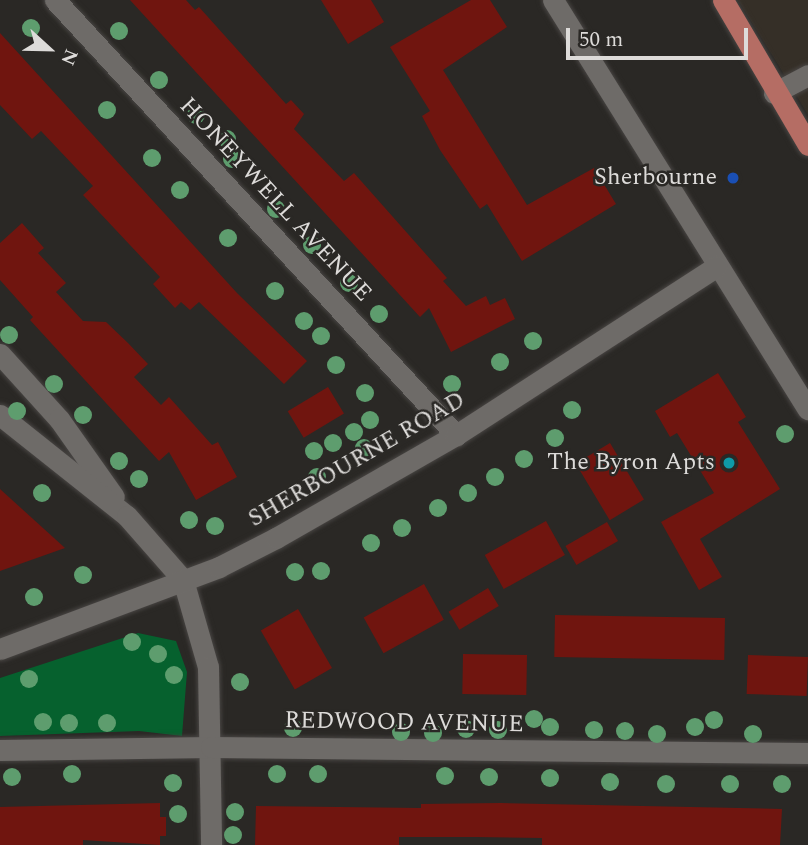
<!DOCTYPE html>
<style>
body{margin:0}
#map{position:relative;width:808px;height:845px;overflow:hidden;background:#2a2825;font-family:Spectral,serif}
div>[style]{position:absolute}
.built>*{inset:0;background:#352f27}
.green>*{inset:0;background:#06612e}
.building>*{inset:0;background:#70150f;transform-origin:0 0}
.roads{filter:drop-shadow(0 0 2px #484543) drop-shadow(0 0 2px #484543)}
.minor>*{height:21px;margin:-10.5px;padding:0 10.5px;transform-origin:10.5px;border-radius:10.5px;background:#6e6b68}
.major>*{height:21px;margin:-10.5px;padding:0 10.5px;transform-origin:10.5px;border-radius:10.5px;background:#b56d64}
.trees>*{width:18px;height:18px;margin:-9px;border-radius:50%;background:#5e9d6e}
.dots>*{width:19px;height:19px;translate:-50% -50%;box-sizing:border-box;border:4px solid #2a2825;border-radius:50%}
span{translate:-50% -50%;white-space:nowrap;text-align:center;line-height:1.15;-webkit-text-stroke:5px #2a2825;paint-order:stroke}
.poi-label{font-size:24px;color:#dddbd9}
.right{translate:-100% -50%;text-align:right}
.street-label{font-size:24px;color:#dddbd9}
.north{position:absolute;left:14px;top:14px;width:70px;height:70px;-webkit-text-stroke:5px #2a2825;paint-order:stroke;rotate:112deg;font-size:19px;font-weight:700;line-height:28px;text-align:center;color:#dddbd9}
.north::after{content:'';display:block;margin:auto;width:24px;height:32px;background:#dddbd9;clip-path:polygon(50% 0,100% 100%,50% 72%,0 100%)}
.scale{position:absolute;left:566px;top:28px;width:182px;height:32px;box-sizing:border-box;border:4px solid #dddbd9;border-top:0;padding-left:9px;font-size:21px;line-height:24px;white-space:nowrap;color:#dddbd9;-webkit-text-stroke:5px #2a2825;paint-order:stroke}
</style>
<div id="map">
<div class="built">
<i style="clip-path:polygon(738px 0,808px 0,808px 115px,779px 66px)"></i>
</div>
<div class="green">
<i style="clip-path:polygon(138px 633px,176px 641px,187px 672px,182px 736px,139px 731px,0 736px,0 678px)"></i>
</div>
<div class="building">
<i style="clip-path:polygon(130px 0,186px 0,195px 10px,199px 7px,286px 104px,291px 100px,304px 114px,294px 129px,344px 181px,354px 173px,447px 278px,443px 281px,466px 306px,486px 296px,490px 305px,505px 298px,515px 319px,451px 352px,429px 308px,420px 317px)"></i>
<i style="clip-path:polygon(321px 0,371px 0,384px 22px,348px 44px)"></i>
<i style="clip-path:polygon(471px 0,490px 0,507px 27px,443px 70px,527px 205px,594px 168px,616px 204px,522px 261px,487px 204px,480px 209px,440px 150px,422px 116px,430px 111px,390px 47px)"></i>
<i style="clip-path:polygon(0 33px,237px 293px,307px 361px,284px 384px,199px 302px,190px 310px,181px 302px,175px 308px,153px 284px,160px 277px,83px 195px,93px 186px,41px 131px,32px 139px,0 105px)"></i>
<i style="clip-path:polygon(22px 223px,44px 248px,38px 253px,66px 283px,56px 292px,83px 321px,106px 322px,128px 343px,148px 364px,134px 377px,161px 405px,169px 397px,212px 445px,218px 442px,237px 477px,196px 500px,169px 452px,159px 461px,30px 320px,33px 317px,0 280px,0 243px)"></i>
<i style="clip-path:polygon(718px 373px,746px 417px,738px 422px,780px 489px,700px 539px,722px 577px,699px 590px,661px 522px,714px 493px,677px 433px,670px 437px,655px 411px)"></i>
<i style="left:328px;top:387px;width:31px;height:47px;rotate:59deg"></i>
<i style="left:610px;top:443px;width:66px;height:40px;rotate:59deg"></i>
<i style="clip-path:polygon(0 489px,65px 548px,0 571px)"></i>
<i style="left:546px;top:521px;width:39px;height:70px;rotate:61deg"></i>
<i style="left:607px;top:522px;width:22px;height:48px;rotate:60deg"></i>
<i style="left:424px;top:584px;width:41px;height:69px;rotate:61deg"></i>
<i style="left:488px;top:588px;width:21px;height:46px;rotate:59deg"></i>
<i style="left:298px;top:609px;width:68px;height:43px;rotate:60deg"></i>
<i style="left:555px;top:615px;width:170px;height:42px;rotate:1deg"></i>
<i style="left:463px;top:654px;width:64px;height:40px;rotate:1deg"></i>
<i style="left:748px;top:655px;width:60px;height:39px;rotate:2deg"></i>
<i style="clip-path:polygon(160px 803px,160px 817px,166px 817px,166px 836px,160px 836px,160px 845px,83px 840px,83px 845px,0 845px,0 807px)"></i>
<i style="clip-path:polygon(501px 803px,782px 809px,780px 845px,542px 845px,542px 838px,476px 837px,399px 837px,399px 845px,255px 845px,256px 806px,421px 808px,421px 804px)"></i>
</div>
<div class="roads">
<div class="minor">
<i style="left:55px;top:0;width:592px;rotate:47.33deg"></i>
<i style="left:553px;top:0;width:482px;rotate:58.1deg"></i>
<i style="left:774px;top:93px;width:38px;rotate:-28deg"></i>
<i style="left:0;top:354px;width:88px;rotate:47.8deg"></i>
<i style="left:59px;top:419px;width:95px;rotate:54.8deg"></i>
<i style="left:0;top:415px;width:162px;rotate:38.5deg"></i>
<i style="left:127px;top:516px;width:85px;rotate:48.8deg"></i>
<i style="left:183px;top:580px;width:91px;rotate:74deg"></i>
<i style="left:208px;top:667px;width:178px;rotate:89deg"></i>
<i style="left:0;top:649px;width:234px;rotate:-20.5deg"></i>
<i style="left:219px;top:567px;width:64px;rotate:-27deg"></i>
<i style="left:276px;top:538px;width:207px;rotate:-29.8deg"></i>
<i style="left:456px;top:435px;width:310px;rotate:-32.9deg"></i>
<i style="left:0;top:750px;width:211px;rotate:-0.8deg"></i>
<i style="left:211px;top:747px;width:597px;rotate:0.58deg"></i>
</div>
<div class="major">
<i style="left:723px;top:0;width:168px;rotate:59.6deg"></i>
</div>
</div>
<div class="trees">
<i style="left:31px;top:28px"></i>
<i style="left:119px;top:31px"></i>
<i style="left:159px;top:80px"></i>
<i style="left:107px;top:110px"></i>
<i style="left:196px;top:115px"></i>
<i style="left:227px;top:139px"></i>
<i style="left:152px;top:158px"></i>
<i style="left:232px;top:159px"></i>
<i style="left:180px;top:190px"></i>
<i style="left:276px;top:209px"></i>
<i style="left:228px;top:238px"></i>
<i style="left:312px;top:245px"></i>
<i style="left:349px;top:283px"></i>
<i style="left:275px;top:291px"></i>
<i style="left:379px;top:314px"></i>
<i style="left:304px;top:321px"></i>
<i style="left:9px;top:335px"></i>
<i style="left:321px;top:336px"></i>
<i style="left:533px;top:341px"></i>
<i style="left:500px;top:362px"></i>
<i style="left:336px;top:365px"></i>
<i style="left:54px;top:384px"></i>
<i style="left:452px;top:384px"></i>
<i style="left:365px;top:393px"></i>
<i style="left:572px;top:410px"></i>
<i style="left:17px;top:411px"></i>
<i style="left:83px;top:415px"></i>
<i style="left:370px;top:420px"></i>
<i style="left:354px;top:432px"></i>
<i style="left:785px;top:434px"></i>
<i style="left:555px;top:438px"></i>
<i style="left:333px;top:443px"></i>
<i style="left:364px;top:448px"></i>
<i style="left:314px;top:451px"></i>
<i style="left:524px;top:459px"></i>
<i style="left:119px;top:461px"></i>
<i style="left:317px;top:477px"></i>
<i style="left:495px;top:477px"></i>
<i style="left:139px;top:479px"></i>
<i style="left:42px;top:493px"></i>
<i style="left:468px;top:493px"></i>
<i style="left:438px;top:508px"></i>
<i style="left:189px;top:520px"></i>
<i style="left:215px;top:526px"></i>
<i style="left:402px;top:528px"></i>
<i style="left:371px;top:543px"></i>
<i style="left:321px;top:571px"></i>
<i style="left:295px;top:572px"></i>
<i style="left:83px;top:575px"></i>
<i style="left:34px;top:597px"></i>
<i style="left:132px;top:642px"></i>
<i style="left:158px;top:654px"></i>
<i style="left:174px;top:675px"></i>
<i style="left:29px;top:679px"></i>
<i style="left:240px;top:682px"></i>
<i style="left:534px;top:719px"></i>
<i style="left:714px;top:720px"></i>
<i style="left:43px;top:722px"></i>
<i style="left:69px;top:723px"></i>
<i style="left:107px;top:723px"></i>
<i style="left:550px;top:727px"></i>
<i style="left:695px;top:727px"></i>
<i style="left:293px;top:728px"></i>
<i style="left:466px;top:729px"></i>
<i style="left:498px;top:730px"></i>
<i style="left:594px;top:730px"></i>
<i style="left:625px;top:731px"></i>
<i style="left:401px;top:732px"></i>
<i style="left:433px;top:733px"></i>
<i style="left:657px;top:734px"></i>
<i style="left:753px;top:734px"></i>
<i style="left:72px;top:774px"></i>
<i style="left:277px;top:774px"></i>
<i style="left:318px;top:774px"></i>
<i style="left:445px;top:776px"></i>
<i style="left:12px;top:777px"></i>
<i style="left:489px;top:777px"></i>
<i style="left:550px;top:778px"></i>
<i style="left:610px;top:782px"></i>
<i style="left:173px;top:783px"></i>
<i style="left:666px;top:784px"></i>
<i style="left:730px;top:784px"></i>
<i style="left:782px;top:784px"></i>
<i style="left:235px;top:812px"></i>
<i style="left:178px;top:814px"></i>
<i style="left:233px;top:835px"></i>
</div>
<div class="dots">
<i style="left:733px;top:178px;background:#1a4fb4"></i>
<i style="left:729px;top:463px;background:#0f9aa8"></i>
</div>
<div class="poi-label">
<span class="right" style="left:717px;top:178px">Sherbourne</span>
<span class="right" style="left:715px;top:463px">The Byron Apts</span>
</div>
<div class="street-label">
<span style="left:275px;top:200px;rotate:47deg">HONEYWELL AVENUE</span>
<span style="left:357px;top:460px;rotate:-30deg">SHERBOURNE ROAD</span>
<span style="left:404px;top:723px;rotate:1deg">REDWOOD AVENUE</span>
</div>
<div class="north">N</div>
<div class="scale">50 m</div>
</div>
